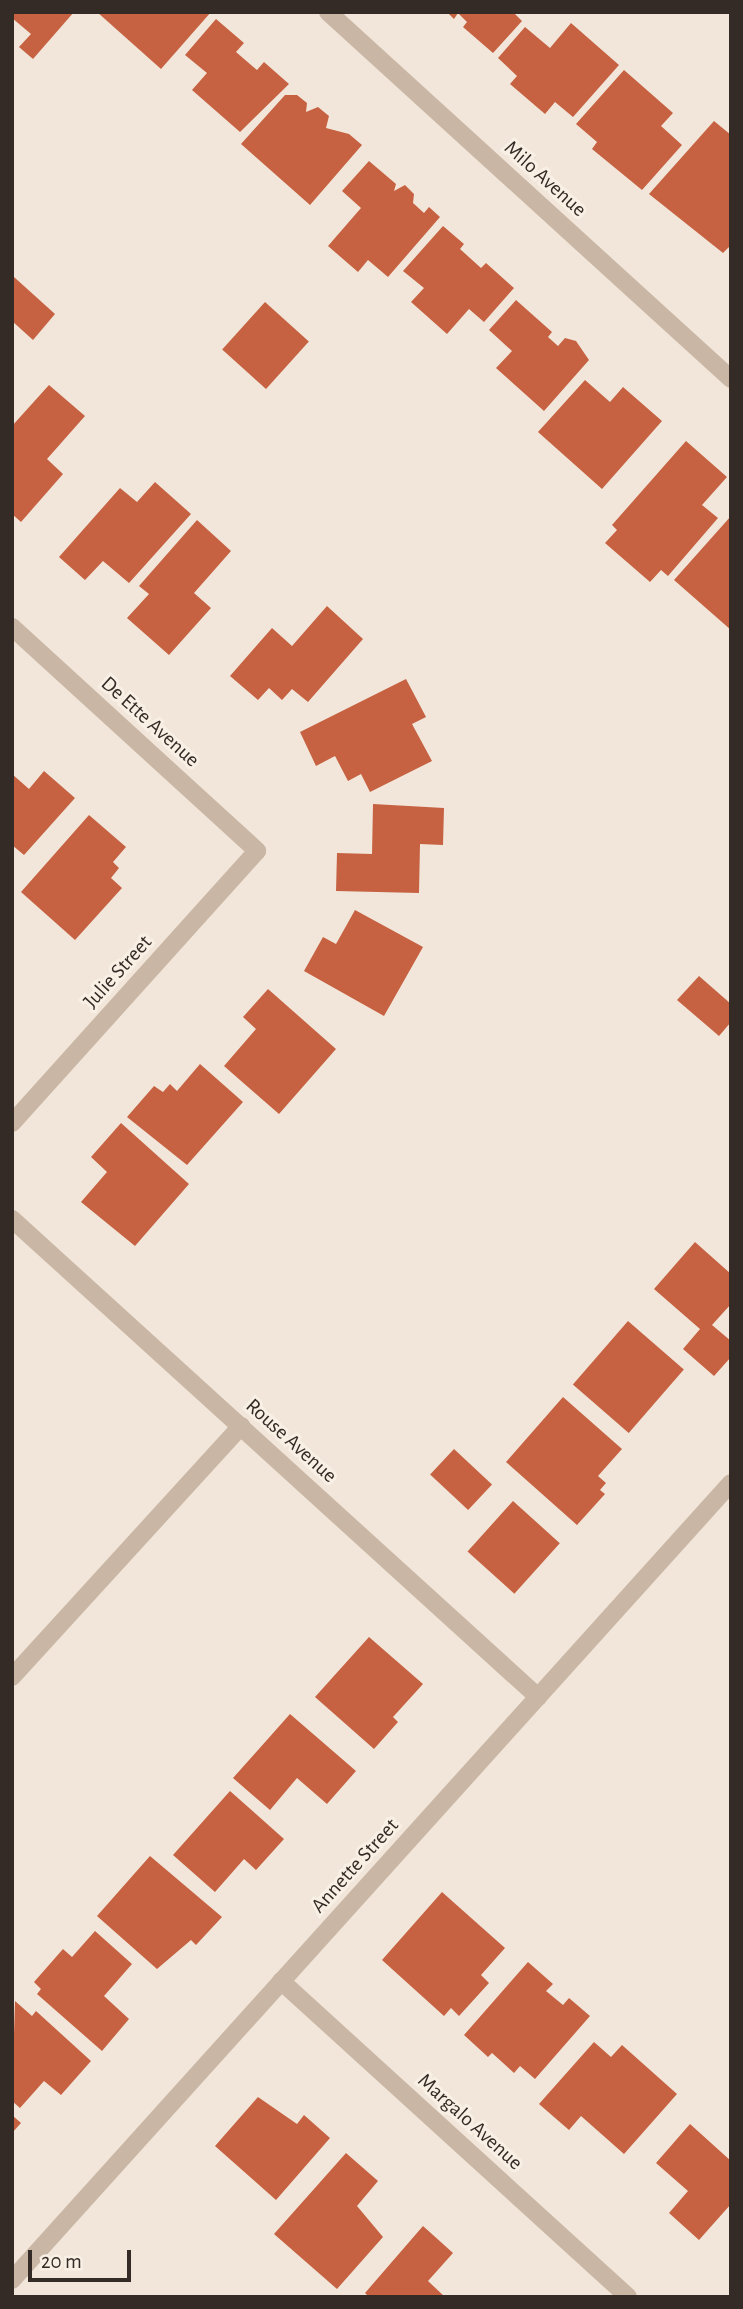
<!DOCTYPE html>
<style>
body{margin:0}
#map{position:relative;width:743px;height:2309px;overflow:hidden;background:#f1e6d9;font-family:"Alegreya Sans",sans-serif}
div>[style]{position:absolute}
.building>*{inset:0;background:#c66242;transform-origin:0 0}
.lane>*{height:18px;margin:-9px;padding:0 9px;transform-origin:9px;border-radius:9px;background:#c9b6a5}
.street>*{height:18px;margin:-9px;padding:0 9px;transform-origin:9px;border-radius:9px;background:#c9b6a5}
span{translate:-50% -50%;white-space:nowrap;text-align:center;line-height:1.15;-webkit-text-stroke:6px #f9f0e5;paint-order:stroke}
.street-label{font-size:21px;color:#352b26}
.frame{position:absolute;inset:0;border:14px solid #352b26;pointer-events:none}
.scale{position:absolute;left:28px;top:2250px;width:103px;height:32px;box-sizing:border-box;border:4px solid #352b26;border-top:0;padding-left:9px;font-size:21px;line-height:24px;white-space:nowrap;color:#352b26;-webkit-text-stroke:5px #f9f0e5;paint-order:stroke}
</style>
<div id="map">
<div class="building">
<i style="clip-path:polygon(15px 12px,74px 12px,33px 59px,19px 47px,31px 34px,12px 18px)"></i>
<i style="clip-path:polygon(97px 12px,211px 12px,161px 69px)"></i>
<i style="clip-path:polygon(447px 12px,513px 12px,522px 21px,493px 53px,463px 27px,467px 22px,458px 13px,454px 19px)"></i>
<i style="clip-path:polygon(216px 19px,244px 43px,236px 52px,257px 70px,264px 62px,289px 84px,240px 132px,192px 90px,207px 73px,185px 55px)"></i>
<i style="clip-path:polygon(571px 23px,619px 65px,573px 117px,555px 102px,545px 114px,510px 84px,517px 76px,498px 58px,525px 27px,550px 48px)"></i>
<i style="clip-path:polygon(624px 70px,673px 113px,661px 126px,682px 145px,642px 190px,592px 149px,597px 142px,576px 124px)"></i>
<i style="clip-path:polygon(285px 95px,297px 95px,307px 103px,306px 112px,318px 107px,329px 116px,326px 128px,349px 134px,362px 145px,310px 205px,241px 144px)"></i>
<i style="clip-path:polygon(714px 121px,731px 135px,731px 245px,723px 253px,649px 194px)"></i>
<i style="clip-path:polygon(369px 161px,396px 184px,394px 191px,405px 185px,414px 194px,413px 203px,424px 213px,429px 207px,440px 217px,388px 277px,368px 260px,358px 272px,328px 246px,361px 208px,342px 191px)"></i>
<i style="clip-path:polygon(443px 226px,464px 244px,460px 249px,481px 268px,486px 263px,514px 288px,484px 322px,469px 309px,447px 334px,411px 302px,424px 288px,403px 271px)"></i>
<i style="clip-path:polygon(14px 277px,55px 314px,33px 340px,12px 321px)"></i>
<i style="clip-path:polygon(516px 300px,552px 332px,548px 337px,558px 346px,565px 338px,576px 341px,589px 360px,544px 411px,496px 368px,512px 351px,489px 330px)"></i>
<i style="left:265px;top:302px;width:59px;height:64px;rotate:42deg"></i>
<i style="clip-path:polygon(585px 380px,610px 402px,623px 387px,662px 421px,602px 489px,538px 432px)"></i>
<i style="clip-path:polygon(49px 385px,85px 416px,47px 459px,63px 474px,21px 522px,12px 514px,12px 426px)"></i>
<i style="clip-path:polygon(686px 441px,727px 477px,702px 505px,718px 518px,668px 576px,661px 570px,650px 582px,605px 543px,617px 530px,612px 525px)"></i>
<i style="clip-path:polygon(155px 482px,191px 514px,129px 583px,103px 561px,85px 580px,59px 557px,120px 488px,137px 502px)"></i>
<i style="clip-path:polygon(731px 516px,731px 630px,674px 580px)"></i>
<i style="clip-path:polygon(197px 520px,231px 551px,194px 593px,211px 608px,169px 655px,127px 618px,149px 594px,139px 586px)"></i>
<i style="clip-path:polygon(327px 606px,363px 639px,308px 702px,292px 689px,282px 700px,269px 688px,258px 700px,230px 676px,272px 628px,292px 646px)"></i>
<i style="clip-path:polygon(406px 679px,426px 717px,412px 724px,432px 761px,370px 792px,361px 774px,348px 781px,335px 756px,316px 766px,300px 732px)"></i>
<i style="clip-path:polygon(44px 771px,75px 798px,24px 855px,12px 845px,12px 774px,29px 789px)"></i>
<i style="clip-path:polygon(373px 804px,444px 808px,443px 845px,420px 844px,419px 893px,336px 891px,337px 853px,372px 854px)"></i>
<i style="clip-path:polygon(89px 815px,126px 847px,113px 862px,119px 868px,111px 878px,122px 888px,75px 940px,21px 892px)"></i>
<i style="clip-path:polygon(355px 910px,423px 947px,384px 1016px,304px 971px,323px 937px,336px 944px)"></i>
<i style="clip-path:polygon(699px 976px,731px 1004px,731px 1022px,719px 1036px,677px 1000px)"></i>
<i style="clip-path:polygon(268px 989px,336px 1049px,279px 1114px,224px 1066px,256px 1029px,243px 1017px)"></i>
<i style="clip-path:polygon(200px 1064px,243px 1102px,187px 1165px,127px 1117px,154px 1086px,163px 1092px,170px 1084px,177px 1091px)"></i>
<i style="clip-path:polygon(121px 1123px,189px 1184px,135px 1246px,81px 1202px,107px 1172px,91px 1157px)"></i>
<i style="clip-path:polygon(695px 1242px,731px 1274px,731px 1304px,712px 1325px,731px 1341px,731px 1357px,714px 1376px,683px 1349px,700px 1329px,654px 1289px)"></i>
<i style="left:628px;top:1321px;width:74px;height:84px;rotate:41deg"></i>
<i style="clip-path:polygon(563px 1397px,622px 1449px,598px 1476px,606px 1483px,600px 1490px,605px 1494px,577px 1525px,506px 1462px)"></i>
<i style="left:454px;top:1449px;width:52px;height:35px;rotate:43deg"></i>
<i style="left:513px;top:1501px;width:63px;height:68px;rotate:42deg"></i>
<i style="clip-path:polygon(369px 1637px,423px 1684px,393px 1717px,398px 1722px,374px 1749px,315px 1697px)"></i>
<i style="clip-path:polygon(290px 1714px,356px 1771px,327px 1804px,297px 1778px,270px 1810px,233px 1778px)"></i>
<i style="clip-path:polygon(230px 1791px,284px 1839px,256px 1870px,244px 1859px,215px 1892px,173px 1855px)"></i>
<i style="clip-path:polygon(150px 1856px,222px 1917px,196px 1945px,191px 1940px,157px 1969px,97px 1916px)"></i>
<i style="clip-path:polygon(442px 1892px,505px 1948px,481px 1975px,489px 1983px,459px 2016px,451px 2008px,444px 2016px,382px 1960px)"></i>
<i style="clip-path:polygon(95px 1931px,132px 1964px,104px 1996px,129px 2019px,102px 2051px,37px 1994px,41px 1989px,34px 1982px,63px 1949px,72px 1957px)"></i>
<i style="clip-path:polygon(528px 1962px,553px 1984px,546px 1991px,563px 2005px,569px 1998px,590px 2016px,535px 2079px,520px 2066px,514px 2073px,492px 2053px,488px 2057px,464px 2035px)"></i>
<i style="clip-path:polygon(15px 2001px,32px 2016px,36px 2011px,91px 2061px,61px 2095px,44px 2081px,20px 2108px,12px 2101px)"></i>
<i style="clip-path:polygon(594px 2042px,611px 2057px,622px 2045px,677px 2094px,624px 2154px,581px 2116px,569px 2130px,539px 2104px)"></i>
<i style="clip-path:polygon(258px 2097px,297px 2124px,304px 2115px,330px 2138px,276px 2200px,215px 2146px)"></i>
<i style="clip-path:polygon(12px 2115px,21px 2123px,12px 2133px)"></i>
<i style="clip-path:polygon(690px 2124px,731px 2161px,731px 2204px,699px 2240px,669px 2213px,688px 2191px,656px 2163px)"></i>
<i style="clip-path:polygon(346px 2153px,378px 2181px,357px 2206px,383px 2237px,337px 2289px,274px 2234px)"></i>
<i style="clip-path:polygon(423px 2226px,453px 2253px,428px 2281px,445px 2297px,369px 2297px,365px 2293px)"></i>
</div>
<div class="lane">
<i style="left:12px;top:1677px;width:340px;rotate:-47.6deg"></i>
</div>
<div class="street">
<i style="left:328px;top:12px;width:545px;rotate:42.32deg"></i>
<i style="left:12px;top:627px;width:332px;rotate:42.4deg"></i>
<i style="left:257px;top:851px;width:366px;rotate:132deg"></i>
<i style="left:12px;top:1219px;width:711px;rotate:42.26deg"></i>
<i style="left:281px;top:1981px;width:469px;rotate:42.3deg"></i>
<i style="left:12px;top:2280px;width:1073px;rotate:-47.95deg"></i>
</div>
<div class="street-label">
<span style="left:545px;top:179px;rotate:42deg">Milo Avenue</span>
<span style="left:150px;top:722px;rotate:42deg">De Ette Avenue</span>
<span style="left:118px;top:972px;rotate:-48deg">Julie Street</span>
<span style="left:291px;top:1441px;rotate:42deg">Rouse Avenue</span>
<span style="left:355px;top:1866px;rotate:-48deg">Annette Street</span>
<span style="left:470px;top:2122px;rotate:42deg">Margalo Avenue</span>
</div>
<div class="frame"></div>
<div class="scale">20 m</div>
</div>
